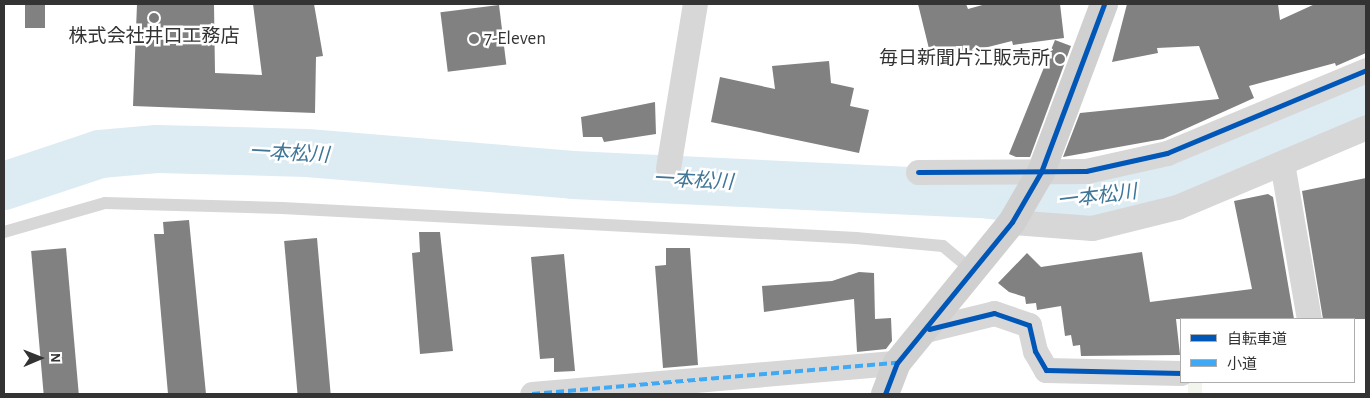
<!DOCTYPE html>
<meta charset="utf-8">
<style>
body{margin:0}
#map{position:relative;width:1370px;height:398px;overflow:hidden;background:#fff;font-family:"Alegreya Sans","Noto Sans JP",sans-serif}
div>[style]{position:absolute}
.green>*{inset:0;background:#f1f5ed;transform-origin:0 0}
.river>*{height:48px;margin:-24px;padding:0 24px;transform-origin:24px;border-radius:24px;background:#ddebf3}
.building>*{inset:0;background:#818181;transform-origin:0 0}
.lane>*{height:12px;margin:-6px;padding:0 6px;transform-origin:6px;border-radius:6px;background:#d7d7d7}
.street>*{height:25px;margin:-12.5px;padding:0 12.5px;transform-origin:12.5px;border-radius:12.5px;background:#d7d7d7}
.secondary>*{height:28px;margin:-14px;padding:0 14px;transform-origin:14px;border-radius:14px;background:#d0d0d0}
.quiet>*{height:4px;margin-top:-2px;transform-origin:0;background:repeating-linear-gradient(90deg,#3fa9f5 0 8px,transparent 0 12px)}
.cycleway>*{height:5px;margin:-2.5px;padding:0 2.5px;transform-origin:2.5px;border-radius:2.5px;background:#0057b8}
.dots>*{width:14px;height:14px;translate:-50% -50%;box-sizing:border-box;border:2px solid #fff;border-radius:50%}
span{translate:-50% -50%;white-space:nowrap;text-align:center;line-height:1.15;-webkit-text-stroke:5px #fff;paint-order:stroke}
.poi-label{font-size:19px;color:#333}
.left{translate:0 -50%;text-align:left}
.right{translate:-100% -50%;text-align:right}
.water-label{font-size:20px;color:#3f7597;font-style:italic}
.frame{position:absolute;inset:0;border:5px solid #333;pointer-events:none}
.legend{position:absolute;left:1180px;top:318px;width:175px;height:65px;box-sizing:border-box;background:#fff;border:1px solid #adadad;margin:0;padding:6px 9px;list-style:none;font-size:15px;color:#333}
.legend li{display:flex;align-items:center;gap:10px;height:25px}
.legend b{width:25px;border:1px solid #adadad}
.north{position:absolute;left:15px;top:333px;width:50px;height:50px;-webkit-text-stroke:4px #fff;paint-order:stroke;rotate:89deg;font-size:14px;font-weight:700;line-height:20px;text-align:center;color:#333}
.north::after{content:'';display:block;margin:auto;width:18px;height:22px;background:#333;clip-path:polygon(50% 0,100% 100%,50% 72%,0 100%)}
</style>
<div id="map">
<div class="green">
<i style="left:1188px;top:382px;width:14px;height:12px"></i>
</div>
<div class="river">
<i style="left:4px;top:186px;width:101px;rotate:-18.4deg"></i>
<i style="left:100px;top:154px;width:57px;rotate:-5deg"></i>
<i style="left:157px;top:149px;width:150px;rotate:1.5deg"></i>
<i style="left:307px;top:153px;width:267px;rotate:4.7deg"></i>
<i style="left:573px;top:175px;width:417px;rotate:2.7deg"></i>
<i style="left:990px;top:195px;width:57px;rotate:7deg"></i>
<i style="left:1047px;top:202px;width:92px;rotate:-5deg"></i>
<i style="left:1139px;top:194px;width:248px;rotate:-23.8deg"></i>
</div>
<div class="building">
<i style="left:25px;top:4px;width:20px;height:24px"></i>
<i style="clip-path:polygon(137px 4px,214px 4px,215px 73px,262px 75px,253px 4px,314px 4px,323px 56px,316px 57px,315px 113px,133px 106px)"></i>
<i style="clip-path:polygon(918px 4px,966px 4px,968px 9px,986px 4px,1060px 4px,1064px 38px,1013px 45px,1012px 41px,932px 61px)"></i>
<i style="clip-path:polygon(1127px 4px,1278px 4px,1280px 20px,1315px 4px,1366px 4px,1366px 53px,1336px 66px,1335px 63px,1249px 86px,1254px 98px,1163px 139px,1063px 157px,1080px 113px,1219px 99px,1199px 46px,1157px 48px,1158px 53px,1112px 62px)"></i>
<i style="left:499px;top:5px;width:60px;height:59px;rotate:83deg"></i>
<i style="clip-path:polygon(1055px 40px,1071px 46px,1030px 157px,1016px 157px,1009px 154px)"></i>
<i style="clip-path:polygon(829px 61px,831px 83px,854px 88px,850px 106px,869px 110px,859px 153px,711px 122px,720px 77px,775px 89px,772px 66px)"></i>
<i style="clip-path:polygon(655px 102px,656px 134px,604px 142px,602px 137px,583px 137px,581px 117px)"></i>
<i style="clip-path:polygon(1366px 178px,1366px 319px,1323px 319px,1302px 191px)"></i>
<i style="clip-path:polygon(1268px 194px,1273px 197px,1294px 319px,1176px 319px,1180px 355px,1081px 356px,1080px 345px,1073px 346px,1071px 335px,1065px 336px,1061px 306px,1037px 310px,1036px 303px,1026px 304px,1025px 297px,1009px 292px,998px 283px,1027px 253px,1041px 267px,1142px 252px,1150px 302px,1252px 289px,1234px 201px)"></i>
<i style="clip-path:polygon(189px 220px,206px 394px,168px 394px,154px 234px,164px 234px,163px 222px)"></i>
<i style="clip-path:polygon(419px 232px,440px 232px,453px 351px,420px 354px,412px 253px,420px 252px)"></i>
<i style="left:317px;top:238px;width:157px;height:33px;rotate:85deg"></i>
<i style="left:66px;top:248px;width:147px;height:35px;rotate:85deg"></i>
<i style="clip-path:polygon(666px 248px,690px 248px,698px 365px,663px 368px,655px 266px,666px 265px)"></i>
<i style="clip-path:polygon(564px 254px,575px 371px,554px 372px,554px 358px,540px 359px,531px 257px)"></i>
<i style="clip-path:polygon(859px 272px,874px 273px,875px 319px,891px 318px,892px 341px,886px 349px,857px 352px,854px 299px,764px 312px,762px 286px,832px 281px)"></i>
</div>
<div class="lane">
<i style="left:4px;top:232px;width:105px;rotate:-16deg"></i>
<i style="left:105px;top:203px;width:177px;rotate:1.6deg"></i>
<i style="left:282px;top:208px;width:575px;rotate:2.99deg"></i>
<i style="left:856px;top:238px;width:87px;rotate:5.3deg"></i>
<i style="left:943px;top:246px;width:40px;rotate:40deg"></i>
</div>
<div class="street">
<i style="left:1282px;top:163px;width:158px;rotate:80.2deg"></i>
<i style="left:668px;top:168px;width:166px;rotate:-80.7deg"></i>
<i style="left:918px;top:172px;width:168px;rotate:-0.3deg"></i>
<i style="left:1086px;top:171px;width:83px;rotate:-12.5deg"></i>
<i style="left:1167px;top:153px;width:216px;rotate:-22.6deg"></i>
<i style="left:1012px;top:222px;width:80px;rotate:4.3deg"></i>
<i style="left:1092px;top:228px;width:88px;rotate:-13.9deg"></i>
<i style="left:1177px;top:207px;width:205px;rotate:-22.9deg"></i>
<i style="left:929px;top:329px;width:67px;rotate:-13.8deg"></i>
<i style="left:994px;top:313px;width:37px;rotate:19deg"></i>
<i style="left:1029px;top:325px;width:27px;rotate:77deg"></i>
<i style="left:1035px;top:351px;width:22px;rotate:60deg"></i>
<i style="left:1046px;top:370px;width:135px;rotate:1.3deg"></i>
<i style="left:532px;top:394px;width:366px;rotate:-4.9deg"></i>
</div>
<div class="secondary">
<i style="left:885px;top:394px;width:33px;rotate:-69deg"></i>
<i style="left:897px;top:363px;width:182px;rotate:-50.8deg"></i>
<i style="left:1012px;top:222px;width:58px;rotate:-59.9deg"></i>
<i style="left:1041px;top:172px;width:179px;rotate:-69.4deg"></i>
</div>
<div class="quiet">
<i style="left:532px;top:394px;width:366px;rotate:-4.9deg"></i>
</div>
<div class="cycleway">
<i style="left:918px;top:172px;width:168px;rotate:-0.3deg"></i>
<i style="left:1086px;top:171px;width:83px;rotate:-12.5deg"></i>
<i style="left:1167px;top:153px;width:216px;rotate:-22.6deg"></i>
<i style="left:929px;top:329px;width:67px;rotate:-13.8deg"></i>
<i style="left:994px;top:313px;width:37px;rotate:19deg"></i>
<i style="left:1029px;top:325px;width:27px;rotate:77deg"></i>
<i style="left:1035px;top:351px;width:22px;rotate:60deg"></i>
<i style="left:1046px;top:370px;width:135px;rotate:1.3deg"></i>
<i style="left:885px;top:394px;width:33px;rotate:-69deg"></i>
<i style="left:897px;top:363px;width:182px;rotate:-50.8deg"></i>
<i style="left:1012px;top:222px;width:58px;rotate:-59.9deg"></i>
<i style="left:1041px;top:172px;width:179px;rotate:-69.4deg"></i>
</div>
<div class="dots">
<i style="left:154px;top:18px;background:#7a7a7a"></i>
<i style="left:474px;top:39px;background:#7a7a7a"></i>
<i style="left:1060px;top:59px;background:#7a7a7a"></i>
</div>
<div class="poi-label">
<span style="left:154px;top:37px">株式会社井口工務店</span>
<span class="left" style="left:484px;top:39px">7-Eleven</span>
<span class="right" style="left:1050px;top:59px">毎日新聞片江販売所</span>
</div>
<div class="water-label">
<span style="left:289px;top:154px;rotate:3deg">一本松川</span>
<span style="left:693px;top:181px;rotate:3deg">一本松川</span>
<span style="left:1097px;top:197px;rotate:-7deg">一本松川</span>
</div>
<div class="frame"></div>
<ul class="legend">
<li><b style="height:6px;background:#0057b8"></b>自転車道</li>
<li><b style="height:6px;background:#3fa9f5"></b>小道</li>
</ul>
<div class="north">N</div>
</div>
